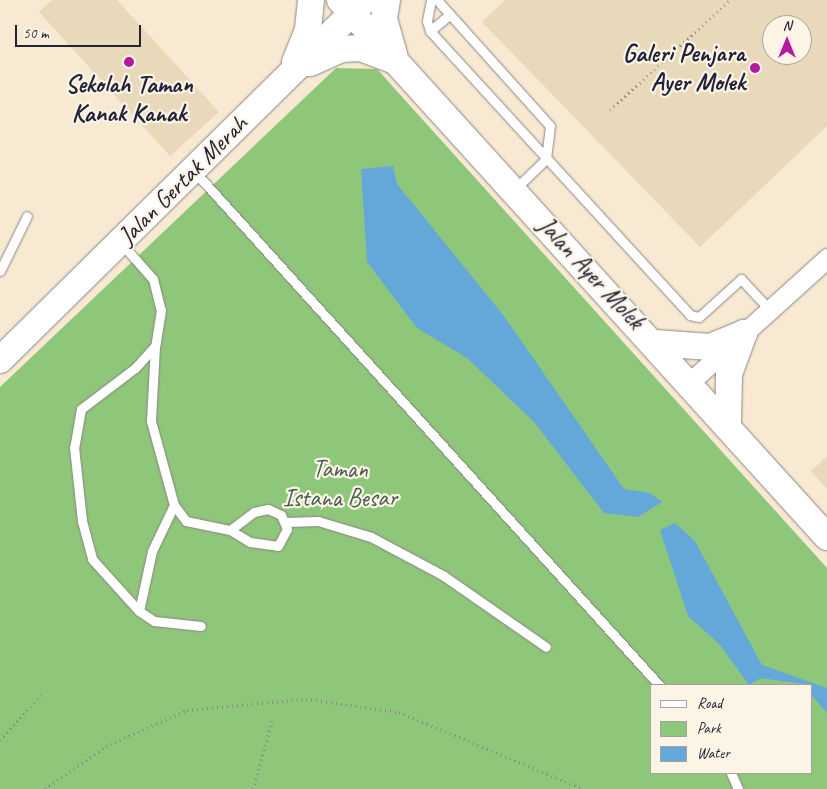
<!DOCTYPE html>
<style>
body{margin:0}
#map{position:relative;width:827px;height:789px;overflow:hidden;background:#f8e9d2;font-family:Caveat,sans-serif}
div>[style]{position:absolute}
.built>*{inset:0;background:#e8d9ba}
.green>*{inset:0;background:#8fc77a}
.water>*{inset:0;background:#64a8d9}
.path>*{height:3px;margin-top:-1.5px;transform-origin:0;background:repeating-linear-gradient(90deg,#8d8686 0 1px,transparent 0 5px)}
.roads{filter:drop-shadow(0 0 1px #8d8686) drop-shadow(0 0 1px #8d8686)}
.lane>*{height:9px;margin:-4.5px;padding:0 4.5px;transform-origin:4.5px;border-radius:4.5px;background:#fff}
.street>*{height:19px;margin:-9.5px;padding:0 9.5px;transform-origin:9.5px;border-radius:9.5px;background:#fff}
.secondary>*{height:26px;margin:-13px;padding:0 13px;transform-origin:13px;border-radius:13px;background:#fff}
.dots>*{width:14px;height:14px;translate:-50% -50%;box-sizing:border-box;border:2px solid #fcf5e5;border-radius:50%}
span{translate:-50% -50%;white-space:nowrap;text-align:center;line-height:1.15;-webkit-text-stroke:4.5px #fcf5e5;paint-order:stroke}
.poi-label{font-size:25px;color:#22223b;font-weight:700}
.right{translate:-100% -50%;text-align:right}
.street-label{font-size:25px;color:#22223b}
.park-label{font-size:25px;color:#485c51}
.legend{position:absolute;left:650px;top:684px;width:162px;height:90px;box-sizing:border-box;background:#fcf5e5;border:1px solid #a5a1a1;margin:0;padding:6px 9px;list-style:none;font-size:15px;color:#22223b}
.legend li{display:flex;align-items:center;gap:10px;height:25px}
.legend b{width:25px;border:1px solid #a5a1a1}
.north{position:absolute;left:762px;top:15px;width:50px;height:50px;box-sizing:border-box;background:#fcf5e5;border:1px solid #a5a1a1;border-radius:50%;rotate:0deg;font-size:14px;font-weight:700;line-height:20px;text-align:center;color:#22223b}
.north::after{content:'';display:block;margin:auto;width:18px;height:22px;background:#b5179e;clip-path:polygon(50% 0,100% 100%,50% 72%,0 100%)}
.scale{position:absolute;left:15px;top:25px;width:126px;height:22px;box-sizing:border-box;border:2px solid #22223b;border-top:0;padding-left:6px;font-size:15px;line-height:18px;white-space:nowrap;color:#22223b;-webkit-text-stroke:4px #fcf5e5;paint-order:stroke}
</style>
<div id="map">
<div class="built">
<i style="clip-path:polygon(52px 0,117px 0,219px 112px,170px 156px,39px 12px)"></i>
<i style="clip-path:polygon(evenodd,505px 0,827px 0,827px 126px,700px 247px,482px 22px,505px 0,772px 25px,802px 25px,802px 55px,772px 55px,772px 25px)"></i>
<i style="clip-path:polygon(827px 456px,827px 489px,811px 471px)"></i>
</div>
<div class="green">
<i style="clip-path:polygon(evenodd,336px 68px,377px 69px,827px 568px,827px 789px,0 789px,0 387px,336px 68px,651px 685px,811px 685px,811px 773px,651px 773px,651px 685px)"></i>
</div>
<div class="water">
<i style="clip-path:polygon(393px 166px,397px 184px,504px 316px,624px 489px,650px 493px,662px 502px,638px 517px,604px 513px,534px 422px,467px 358px,417px 328px,367px 262px,361px 169px)"></i>
<i style="clip-path:polygon(675px 523px,695px 541px,762px 665px,827px 688px,827px 713px,811px 695px,811px 685px,761px 678px,749px 685px,720px 645px,688px 616px,660px 530px)"></i>
</div>
<div class="path">
<i style="left:610px;top:110px;width:163px;rotate:-42.5deg"></i>
<i style="left:0;top:740px;width:64px;rotate:-47.5deg"></i>
<i style="left:45px;top:789px;width:75px;rotate:-35.2deg"></i>
<i style="left:106px;top:746px;width:89px;rotate:-24deg"></i>
<i style="left:187px;top:710px;width:120px;rotate:-5.3deg"></i>
<i style="left:306px;top:699px;width:94px;rotate:8deg"></i>
<i style="left:399px;top:712px;width:199px;rotate:22.7deg"></i>
<i style="left:253px;top:789px;width:74px;rotate:-74.3deg"></i>
</div>
<div class="roads">
<div class="lane">
<i style="left:431px;top:0;width:21px;rotate:101deg"></i>
<i style="left:427px;top:21px;width:10px;rotate:73deg"></i>
<i style="left:430px;top:31px;width:26px;rotate:-40deg"></i>
<i style="left:437px;top:0;width:169px;rotate:48.1deg"></i>
<i style="left:550px;top:126px;width:33px;rotate:97deg"></i>
<i style="left:546px;top:159px;width:45px;rotate:135.9deg"></i>
<i style="left:430px;top:31px;width:385px;rotate:47.5deg"></i>
<i style="left:690px;top:315px;width:9px;rotate:13deg"></i>
<i style="left:699px;top:317px;width:57px;rotate:-42.1deg"></i>
<i style="left:741px;top:279px;width:42px;rotate:46.9deg"></i>
<i style="left:195px;top:172px;width:692px;rotate:47.87deg"></i>
<i style="left:121px;top:243px;width:48px;rotate:48.4deg"></i>
<i style="left:153px;top:279px;width:32px;rotate:76deg"></i>
<i style="left:161px;top:310px;width:36px;rotate:99deg"></i>
<i style="left:155px;top:346px;width:30px;rotate:132deg"></i>
<i style="left:135px;top:368px;width:68px;rotate:142.8deg"></i>
<i style="left:81px;top:409px;width:39px;rotate:100deg"></i>
<i style="left:74px;top:447px;width:74px;rotate:83.8deg"></i>
<i style="left:82px;top:521px;width:39px;rotate:75deg"></i>
<i style="left:92px;top:559px;width:70px;rotate:47.9deg"></i>
<i style="left:0;top:271px;width:61px;rotate:-63.9deg"></i>
<i style="left:155px;top:346px;width:75px;rotate:93.1deg"></i>
<i style="left:151px;top:421px;width:87px;rotate:74.7deg"></i>
<i style="left:174px;top:505px;width:20px;rotate:53deg"></i>
<i style="left:186px;top:521px;width:45px;rotate:11.6deg"></i>
<i style="left:230px;top:530px;width:23px;rotate:31deg"></i>
<i style="left:250px;top:542px;width:28px;rotate:8deg"></i>
<i style="left:278px;top:546px;width:19px;rotate:-62deg"></i>
<i style="left:287px;top:529px;width:15px;rotate:-113deg"></i>
<i style="left:281px;top:515px;width:14px;rotate:-155deg"></i>
<i style="left:268px;top:509px;width:14px;rotate:168deg"></i>
<i style="left:254px;top:512px;width:30px;rotate:143deg"></i>
<i style="left:174px;top:505px;width:51px;rotate:115.6deg"></i>
<i style="left:152px;top:551px;width:61px;rotate:102.2deg"></i>
<i style="left:139px;top:611px;width:18px;rotate:34deg"></i>
<i style="left:154px;top:621px;width:47px;rotate:6.1deg"></i>
<i style="left:286px;top:522px;width:32px;rotate:-2deg"></i>
<i style="left:318px;top:521px;width:55px;rotate:16.8deg"></i>
<i style="left:371px;top:537px;width:83px;rotate:28.1deg"></i>
<i style="left:444px;top:576px;width:124px;rotate:34.8deg"></i>
<i style="left:731px;top:773px;width:17px;rotate:66deg"></i>
</div>
<div class="street">
<i style="left:690px;top:382px;width:185px;rotate:-42.1deg"></i>
</div>
<div class="secondary">
<i style="left:340px;top:0;width:725px;rotate:47.8deg"></i>
<i style="left:387px;top:0;width:19px;rotate:99deg"></i>
<i style="left:384px;top:19px;width:37px;rotate:74deg"></i>
<i style="left:295px;top:62px;width:35px;rotate:-68deg"></i>
<i style="left:308px;top:29px;width:29px;rotate:-84deg"></i>
<i style="left:310px;top:63px;width:34px;rotate:-24deg"></i>
<i style="left:341px;top:49px;width:20px;rotate:-3deg"></i>
<i style="left:361px;top:48px;width:34px;rotate:21deg"></i>
<i style="left:655px;top:343px;width:55px;rotate:4.2deg"></i>
<i style="left:710px;top:347px;width:37px;rotate:-22deg"></i>
<i style="left:0;top:360px;width:511px;rotate:-44.6deg"></i>
<i style="left:728px;top:423px;width:49px;rotate:-88.8deg"></i>
<i style="left:729px;top:374px;width:44px;rotate:-69.9deg"></i>
</div>
</div>
<div class="dots">
<i style="left:129px;top:62px;background:#b5179e"></i>
<i style="left:755px;top:68px;background:#b5179e"></i>
</div>
<div class="poi-label">
<span class="right" style="left:745px;top:68px">Galeri Penjara<br>Ayer Molek</span>
<span style="left:129px;top:99px">Sekolah Taman<br>Kanak Kanak</span>
</div>
<div class="street-label">
<span style="left:183px;top:180px;rotate:-45deg">Jalan Gertak Merah</span>
<span style="left:591px;top:273px;rotate:47deg">Jalan Ayer Molek</span>
</div>
<div class="park-label">
<span style="left:340px;top:484px">Taman<br>Istana Besar</span>
</div>
<ul class="legend">
<li><b style="height:6px;background:#fff"></b>Road</li>
<li><b style="height:14px;background:#8fc77a"></b>Park</li>
<li><b style="height:14px;background:#64a8d9"></b>Water</li>
</ul>
<div class="north">N</div>
<div class="scale">50 m</div>
</div>
